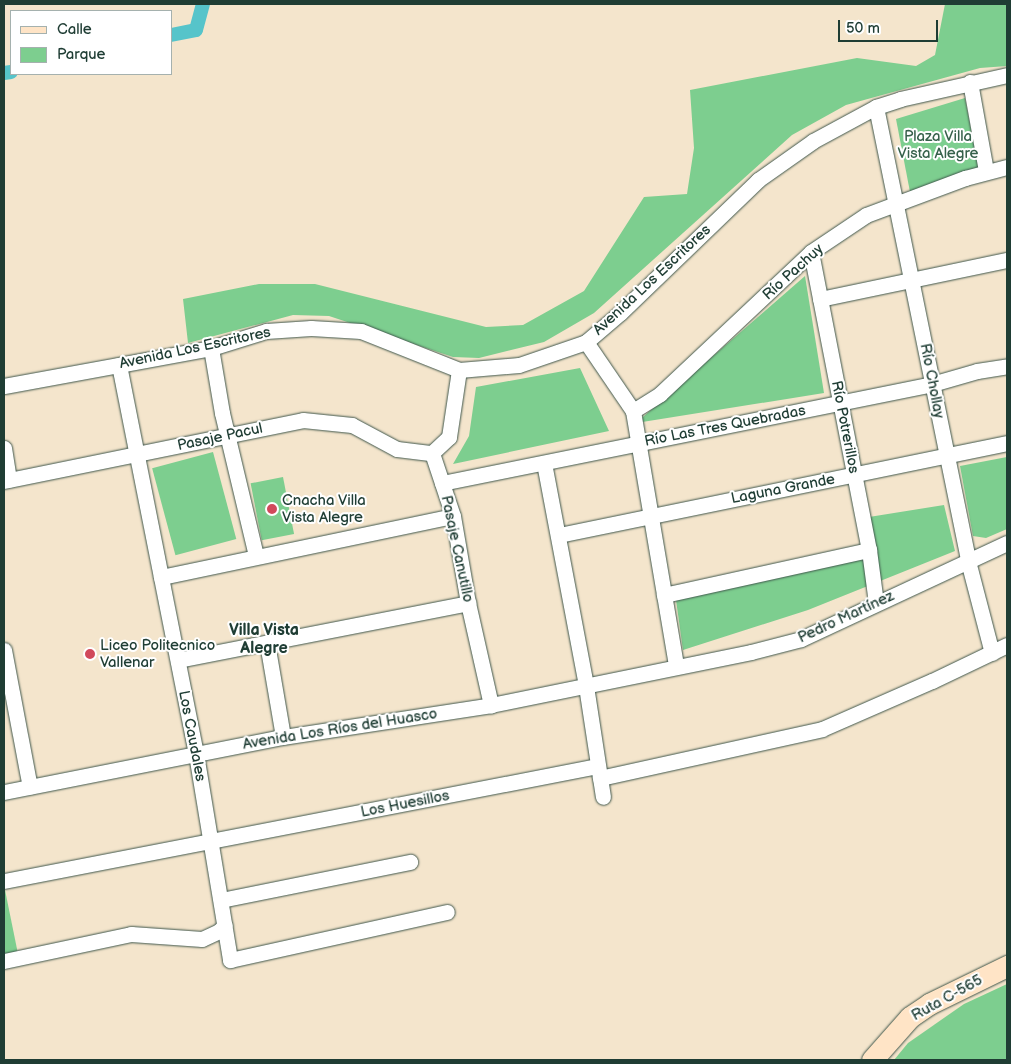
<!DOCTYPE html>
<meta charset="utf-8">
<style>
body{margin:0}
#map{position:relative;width:1011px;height:1064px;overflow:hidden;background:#f4e5cc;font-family:"Balsamiq Sans",sans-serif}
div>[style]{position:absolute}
.green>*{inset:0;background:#7dce8f;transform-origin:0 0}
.canal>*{height:14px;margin:-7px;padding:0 7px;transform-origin:7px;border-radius:7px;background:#56c4ca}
.roads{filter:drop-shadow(0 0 1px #3f564b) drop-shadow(0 0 1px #3f564b)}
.street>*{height:15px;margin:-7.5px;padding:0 7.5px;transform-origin:7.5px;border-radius:7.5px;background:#fff}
.secondary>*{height:21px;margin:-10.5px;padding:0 10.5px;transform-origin:10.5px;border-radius:10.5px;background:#ffe4c6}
.dots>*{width:14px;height:14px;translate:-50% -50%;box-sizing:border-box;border:2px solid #fff;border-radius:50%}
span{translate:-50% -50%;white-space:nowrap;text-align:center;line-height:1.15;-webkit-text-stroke:4px #fff;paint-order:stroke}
.park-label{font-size:15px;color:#36614b}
.street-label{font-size:15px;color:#1f3d34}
.poi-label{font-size:15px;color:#1f3d34}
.left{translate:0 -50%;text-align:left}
.neighbourhood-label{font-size:16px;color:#1f3d34;font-weight:700}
.frame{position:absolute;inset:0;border:5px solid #1f3d34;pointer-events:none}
.legend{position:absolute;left:10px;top:10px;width:162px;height:65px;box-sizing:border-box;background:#fff;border:1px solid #a5b1ae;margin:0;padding:6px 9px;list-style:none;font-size:15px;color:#1f3d34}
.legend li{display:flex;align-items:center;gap:10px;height:25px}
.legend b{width:25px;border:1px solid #a5b1ae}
.scale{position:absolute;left:838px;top:20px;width:100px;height:22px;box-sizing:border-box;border:2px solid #1f3d34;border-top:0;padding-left:6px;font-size:15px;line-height:18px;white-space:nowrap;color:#1f3d34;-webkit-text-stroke:4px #fff;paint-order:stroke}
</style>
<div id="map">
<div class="green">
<i style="clip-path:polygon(945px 4px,1007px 4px,1007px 66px,980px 68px,846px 105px,792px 135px,594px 313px,544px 342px,479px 358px,453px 357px,329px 316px,293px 315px,188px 343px,183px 299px,259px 284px,315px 284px,486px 327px,523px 325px,584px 291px,644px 197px,687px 194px,694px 148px,690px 90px,857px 58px,916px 66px,935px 55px)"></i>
<i style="clip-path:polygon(965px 98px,979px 170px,910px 192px,896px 119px)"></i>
<i style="clip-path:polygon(805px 276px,824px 393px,636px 423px)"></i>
<i style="clip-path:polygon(580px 368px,609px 431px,453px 464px,469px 436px,476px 387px)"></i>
<i style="left:213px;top:452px;width:90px;height:63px;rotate:75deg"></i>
<i style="clip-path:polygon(1007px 457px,1007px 529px,986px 538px,973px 536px,960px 466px)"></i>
<i style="left:283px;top:477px;width:58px;height:33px;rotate:79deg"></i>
<i style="clip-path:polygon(944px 505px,955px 551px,808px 610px,683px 650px,676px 600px,874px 556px,869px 517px)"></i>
<i style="clip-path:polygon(4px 885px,18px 954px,4px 957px)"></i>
<i style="clip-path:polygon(1007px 984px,1007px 1060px,894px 1060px,908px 1043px,964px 1004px)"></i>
</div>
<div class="canal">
<i style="left:171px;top:35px;width:25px;rotate:-11deg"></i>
<i style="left:196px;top:30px;width:27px;rotate:-75deg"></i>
<i style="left:4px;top:73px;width:7px;rotate:-8deg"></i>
</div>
<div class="roads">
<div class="street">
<i style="left:970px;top:82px;width:90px;rotate:79.8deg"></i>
<i style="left:876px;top:107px;width:463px;rotate:78.5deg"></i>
<i style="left:968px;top:561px;width:95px;rotate:75.4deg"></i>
<i style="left:811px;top:252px;width:304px;rotate:79deg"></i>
<i style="left:869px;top:550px;width:53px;rotate:82.5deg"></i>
<i style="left:820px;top:299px;width:191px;rotate:-11.8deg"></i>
<i style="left:586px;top:342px;width:83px;rotate:55.7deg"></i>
<i style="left:633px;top:411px;width:259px;rotate:80.4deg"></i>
<i style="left:211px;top:348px;width:66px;rotate:80.4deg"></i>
<i style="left:222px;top:413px;width:147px;rotate:76.6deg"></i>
<i style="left:119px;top:365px;width:397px;rotate:78.8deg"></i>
<i style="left:196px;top:754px;width:209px;rotate:80.6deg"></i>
<i style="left:230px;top:960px;width:222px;rotate:-12.5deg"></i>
<i style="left:459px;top:370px;width:68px;rotate:98.5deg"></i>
<i style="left:449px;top:437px;width:23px;rotate:137deg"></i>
<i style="left:432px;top:453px;width:66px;rotate:71.6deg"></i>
<i style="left:453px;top:516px;width:88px;rotate:80.2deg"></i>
<i style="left:468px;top:603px;width:105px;rotate:77.3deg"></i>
<i style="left:4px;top:386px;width:210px;rotate:-10.4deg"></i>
<i style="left:211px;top:348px;width:58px;rotate:-17.2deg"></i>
<i style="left:266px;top:331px;width:45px;rotate:-3.8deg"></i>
<i style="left:311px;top:328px;width:50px;rotate:3.4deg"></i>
<i style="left:361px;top:331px;width:105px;rotate:21.7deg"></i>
<i style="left:459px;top:370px;width:60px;rotate:-4.8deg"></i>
<i style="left:519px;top:365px;width:71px;rotate:-18.9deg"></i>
<i style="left:586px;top:342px;width:45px;rotate:-40.5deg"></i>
<i style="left:620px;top:313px;width:192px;rotate:-43.9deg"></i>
<i style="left:758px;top:180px;width:67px;rotate:-35.3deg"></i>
<i style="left:813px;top:141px;width:72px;rotate:-28.4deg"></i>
<i style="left:876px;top:107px;width:25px;rotate:-18deg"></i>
<i style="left:900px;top:99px;width:110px;rotate:-12.6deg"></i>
<i style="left:633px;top:411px;width:32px;rotate:-32deg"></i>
<i style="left:660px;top:394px;width:207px;rotate:-43.2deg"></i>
<i style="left:811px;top:252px;width:66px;rotate:-33.9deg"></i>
<i style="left:866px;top:215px;width:106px;rotate:-20.5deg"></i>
<i style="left:965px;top:178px;width:43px;rotate:-14.7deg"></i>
<i style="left:4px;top:448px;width:32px;rotate:81deg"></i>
<i style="left:544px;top:463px;width:227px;rotate:79.3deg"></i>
<i style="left:586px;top:686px;width:112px;rotate:81.3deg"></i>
<i style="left:4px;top:481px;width:305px;rotate:-11.5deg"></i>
<i style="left:303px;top:420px;width:49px;rotate:5.8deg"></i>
<i style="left:352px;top:425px;width:51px;rotate:28.1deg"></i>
<i style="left:397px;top:449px;width:35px;rotate:7deg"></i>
<i style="left:442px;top:483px;width:500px;rotate:-11.4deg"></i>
<i style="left:932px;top:384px;width:47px;rotate:-16.1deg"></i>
<i style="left:977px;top:371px;width:30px;rotate:-9deg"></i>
<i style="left:559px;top:535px;width:457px;rotate:-11.6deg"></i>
<i style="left:161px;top:577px;width:298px;rotate:-11.8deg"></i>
<i style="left:664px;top:595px;width:210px;rotate:-12.4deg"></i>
<i style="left:267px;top:643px;width:95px;rotate:80.3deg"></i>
<i style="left:4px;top:650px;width:139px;rotate:79.3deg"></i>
<i style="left:178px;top:660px;width:296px;rotate:-11.1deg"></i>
<i style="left:600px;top:778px;width:227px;rotate:-12.4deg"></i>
<i style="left:822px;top:729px;width:120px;rotate:-23.6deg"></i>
<i style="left:932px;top:681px;width:83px;rotate:-25.6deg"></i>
<i style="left:4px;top:792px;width:284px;rotate:-11.2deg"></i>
<i style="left:283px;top:737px;width:210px;rotate:-8.7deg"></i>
<i style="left:491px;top:705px;width:265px;rotate:-11.5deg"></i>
<i style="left:751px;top:652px;width:52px;rotate:-14.6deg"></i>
<i style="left:801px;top:639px;width:227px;rotate:-25deg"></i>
<i style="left:4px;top:881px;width:605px;rotate:-10.96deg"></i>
<i style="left:221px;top:900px;width:193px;rotate:-11.4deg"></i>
<i style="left:4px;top:961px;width:130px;rotate:-12deg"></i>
<i style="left:131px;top:934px;width:71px;rotate:4deg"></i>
<i style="left:202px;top:939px;width:19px;rotate:-25deg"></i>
<i style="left:219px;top:931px;width:8px;rotate:-45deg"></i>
</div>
<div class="secondary">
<i style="left:872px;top:1060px;width:57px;rotate:-48.5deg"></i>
<i style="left:910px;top:1017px;width:23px;rotate:-34deg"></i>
<i style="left:929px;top:1004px;width:87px;rotate:-26deg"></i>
</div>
</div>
<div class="dots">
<i style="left:272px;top:509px;background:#d1495b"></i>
<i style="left:90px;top:654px;background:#d1495b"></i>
</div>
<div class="park-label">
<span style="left:938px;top:145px">Plaza Villa<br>Vista Alegre</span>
</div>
<div class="street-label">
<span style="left:793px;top:272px;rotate:-42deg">Río Pachuy</span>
<span style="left:652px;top:280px;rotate:-43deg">Avenida Los Escritores</span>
<span style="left:195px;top:348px;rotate:-12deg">Avenida Los Escritores</span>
<span style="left:932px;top:381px;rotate:79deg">Río Chollay</span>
<span style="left:725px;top:426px;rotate:-11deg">Río Las Tres Quebradas</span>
<span style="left:845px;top:427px;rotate:79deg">Río Potrerillos</span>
<span style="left:220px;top:437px;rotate:-12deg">Pasaje Pacul</span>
<span style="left:783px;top:489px;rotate:-11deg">Laguna Grande</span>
<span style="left:457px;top:549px;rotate:78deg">Pasaje Canutillo</span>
<span style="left:846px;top:617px;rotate:-25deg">Pedro Martínez</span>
<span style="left:340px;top:729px;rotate:-9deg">Avenida Los Ríos del Huasco</span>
<span style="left:192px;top:736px;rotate:79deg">Los Caudales</span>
<span style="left:405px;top:804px;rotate:-11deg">Los Huesillos</span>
<span style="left:947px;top:998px;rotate:-29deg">Ruta C-565</span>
</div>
<div class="poi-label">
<span class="left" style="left:282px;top:509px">Cnacha Villa<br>Vista Alegre</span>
<span class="left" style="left:100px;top:654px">Liceo Politecnico<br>Vallenar</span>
</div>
<div class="neighbourhood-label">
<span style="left:264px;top:640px">Villa Vista<br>Alegre</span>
</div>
<div class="frame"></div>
<ul class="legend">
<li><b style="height:6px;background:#ffe4c6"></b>Calle</li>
<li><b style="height:14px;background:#7dce8f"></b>Parque</li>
</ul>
<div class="scale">50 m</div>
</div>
